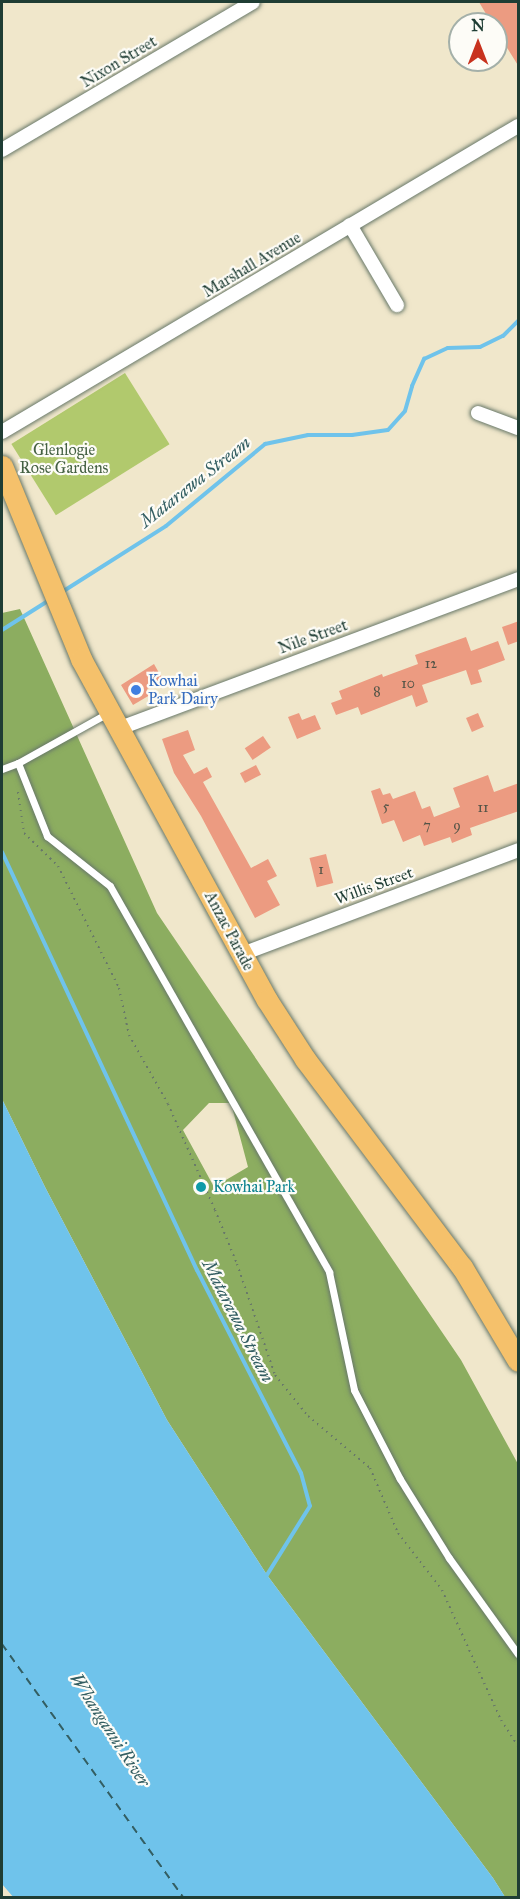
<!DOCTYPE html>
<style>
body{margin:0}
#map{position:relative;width:520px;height:1899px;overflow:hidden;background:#f0e7cb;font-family:"IM FELL Great Primer",serif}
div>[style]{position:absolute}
.green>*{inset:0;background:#b1c96d;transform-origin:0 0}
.forest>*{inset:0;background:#8cad60}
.water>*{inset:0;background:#6fc3eb}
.stream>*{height:4px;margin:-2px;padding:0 2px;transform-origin:2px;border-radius:2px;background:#6fc3eb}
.ferry>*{height:1.5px;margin-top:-0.75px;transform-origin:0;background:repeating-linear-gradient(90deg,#335e62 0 8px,transparent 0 14px)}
.building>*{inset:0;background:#ec9b81;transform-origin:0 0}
.path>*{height:2px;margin-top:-1px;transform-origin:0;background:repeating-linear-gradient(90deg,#687869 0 1.5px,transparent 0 6px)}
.roads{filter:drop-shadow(0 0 2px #687869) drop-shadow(0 0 2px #687869)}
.service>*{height:7px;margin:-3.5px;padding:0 3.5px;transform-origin:3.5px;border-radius:3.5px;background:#fff}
.minor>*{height:14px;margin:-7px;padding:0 7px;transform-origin:7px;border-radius:7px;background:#fff}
.primary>*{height:21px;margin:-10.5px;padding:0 10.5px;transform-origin:10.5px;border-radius:10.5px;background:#f5c16b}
.dots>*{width:16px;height:16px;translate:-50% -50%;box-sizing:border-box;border:3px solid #fdfcf7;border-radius:50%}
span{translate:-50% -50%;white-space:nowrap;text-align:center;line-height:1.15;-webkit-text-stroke:4.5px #fdfcf7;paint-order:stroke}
.number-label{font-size:14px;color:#525447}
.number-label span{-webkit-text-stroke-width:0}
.street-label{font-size:16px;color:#1f3d34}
.park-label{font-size:16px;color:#446042}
.shop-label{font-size:16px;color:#366cbe}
.left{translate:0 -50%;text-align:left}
.culture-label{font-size:16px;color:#0d838f}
.water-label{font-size:18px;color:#335e62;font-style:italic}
.frame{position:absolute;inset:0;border:3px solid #1f3d34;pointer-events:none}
.north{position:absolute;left:448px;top:12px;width:60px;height:60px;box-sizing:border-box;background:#fdfcf7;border:2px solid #a4b0a9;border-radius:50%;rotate:0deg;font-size:16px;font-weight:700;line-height:24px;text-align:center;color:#1f3d34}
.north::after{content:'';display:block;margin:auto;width:21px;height:27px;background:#c8321e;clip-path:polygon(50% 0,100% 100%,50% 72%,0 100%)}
</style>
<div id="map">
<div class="green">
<i style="left:125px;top:373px;width:84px;height:134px;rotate:58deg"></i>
</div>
<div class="forest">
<i style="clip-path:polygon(evenodd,20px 609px,157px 913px,461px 1360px,518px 1464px,518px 1897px,505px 1897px,493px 1878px,267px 1575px,167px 1420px,45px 1187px,2px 1099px,2px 613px,20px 609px,209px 1103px,231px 1103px,248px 1167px,214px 1187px,183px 1130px,209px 1103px)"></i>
</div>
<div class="water">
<i style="clip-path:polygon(2px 1099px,45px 1187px,167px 1420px,267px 1575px,493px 1878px,505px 1897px,14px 1898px,2px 1884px)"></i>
</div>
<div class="stream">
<i style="left:62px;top:592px;width:123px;rotate:-32.4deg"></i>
<i style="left:166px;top:526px;width:129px;rotate:-39.6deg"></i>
<i style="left:265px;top:444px;width:44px;rotate:-11.8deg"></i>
<i style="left:308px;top:435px;width:44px"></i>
<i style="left:352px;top:435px;width:36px;rotate:-8deg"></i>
<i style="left:388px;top:430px;width:25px;rotate:-48deg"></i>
<i style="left:405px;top:411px;width:26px;rotate:-74deg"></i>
<i style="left:412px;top:386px;width:30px;rotate:-66deg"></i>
<i style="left:424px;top:359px;width:26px;rotate:-25deg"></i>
<i style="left:448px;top:348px;width:32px;rotate:-2deg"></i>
<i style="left:480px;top:347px;width:25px;rotate:-26deg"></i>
<i style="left:503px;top:336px;width:21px;rotate:-45deg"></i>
<i style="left:2px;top:630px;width:58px;rotate:-32.3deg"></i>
<i style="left:2px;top:852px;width:461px;rotate:65deg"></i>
<i style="left:197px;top:1270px;width:228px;rotate:62.9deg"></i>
<i style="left:301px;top:1473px;width:34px;rotate:75deg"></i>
<i style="left:310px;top:1506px;width:85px;rotate:122deg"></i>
</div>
<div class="ferry">
<i style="left:2px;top:1644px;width:312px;rotate:54.4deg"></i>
</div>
<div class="building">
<i style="clip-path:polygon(479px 2px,519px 2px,519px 67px,496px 30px,496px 24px,492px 24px)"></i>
<i style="clip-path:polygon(519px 621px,519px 641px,508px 645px,502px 627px)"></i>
<i style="clip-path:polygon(466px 637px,471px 651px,498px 641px,505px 660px,478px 670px,482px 682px,471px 685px,466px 670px,422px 685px,428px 702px,416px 707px,412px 695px,361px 715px,358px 707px,336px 715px,331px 703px,342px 699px,339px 691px,382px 674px,383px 677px,418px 664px,415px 655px)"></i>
<i style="clip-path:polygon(154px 664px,163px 680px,147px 689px,150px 695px,133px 705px,121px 685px)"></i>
<i style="clip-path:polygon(299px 713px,302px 720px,315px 715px,321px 729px,297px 739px,288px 717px)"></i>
<i style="left:478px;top:713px;width:15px;height:13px;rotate:67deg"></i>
<i style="clip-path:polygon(188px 730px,195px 750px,183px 755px,194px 774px,207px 767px,212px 777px,203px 782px,251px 868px,268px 859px,277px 876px,267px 881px,280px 905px,255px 918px,201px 816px,174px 773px,162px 739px)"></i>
<i style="left:263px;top:736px;width:14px;height:22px;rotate:56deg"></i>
<i style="left:256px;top:765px;width:11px;height:18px;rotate:63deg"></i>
<i style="clip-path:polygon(488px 775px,494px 792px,519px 783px,519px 811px,470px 828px,472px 835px,452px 843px,450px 837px,424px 846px,420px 835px,403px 842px,394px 820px,382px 824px,371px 791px,380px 788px,383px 795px,390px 793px,393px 799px,415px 791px,422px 809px,430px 806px,434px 817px,460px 807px,453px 788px)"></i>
<i style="left:326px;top:854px;width:30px;height:17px;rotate:76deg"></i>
</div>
<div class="path">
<i style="left:18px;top:792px;width:41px;rotate:81.7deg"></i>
<i style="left:24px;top:833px;width:47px;rotate:44.1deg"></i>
<i style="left:58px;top:866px;width:136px;rotate:63.4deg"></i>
<i style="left:119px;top:988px;width:48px;rotate:78deg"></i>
<i style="left:129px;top:1035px;width:79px;rotate:60.5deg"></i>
<i style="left:168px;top:1104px;width:116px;rotate:66.1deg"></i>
<i style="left:215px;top:1210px;width:58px;rotate:67.8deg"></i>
<i style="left:237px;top:1264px;width:117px;rotate:71.1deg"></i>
<i style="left:275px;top:1375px;width:53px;rotate:51.2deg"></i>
<i style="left:308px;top:1416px;width:81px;rotate:40deg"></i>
<i style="left:370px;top:1468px;width:71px;rotate:66.7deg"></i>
<i style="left:398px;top:1533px;width:72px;rotate:52.3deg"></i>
<i style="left:442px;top:1590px;width:143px;rotate:65.6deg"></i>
<i style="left:501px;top:1720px;width:31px;rotate:57deg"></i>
</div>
<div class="roads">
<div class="service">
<i style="left:18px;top:763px;width:103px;rotate:-29.1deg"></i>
<i style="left:2px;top:769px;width:17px;rotate:-21deg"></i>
<i style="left:18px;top:763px;width:79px;rotate:68.3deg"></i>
<i style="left:47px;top:836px;width:80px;rotate:38.4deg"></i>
<i style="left:110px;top:886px;width:444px;rotate:60.4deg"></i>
<i style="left:329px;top:1272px;width:121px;rotate:78deg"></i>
<i style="left:354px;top:1390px;width:100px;rotate:62.7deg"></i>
<i style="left:400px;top:1479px;width:93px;rotate:58.2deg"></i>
<i style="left:449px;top:1558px;width:118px;rotate:54.3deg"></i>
</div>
<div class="minor">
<i style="left:2px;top:150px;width:291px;rotate:-30.5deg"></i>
<i style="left:350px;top:225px;width:93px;rotate:59.6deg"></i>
<i style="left:478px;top:413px;width:43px;rotate:20.6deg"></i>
<i style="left:2px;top:432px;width:600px;rotate:-30.67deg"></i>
<i style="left:120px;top:728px;width:425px;rotate:-20.5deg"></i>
<i style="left:242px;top:954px;width:295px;rotate:-20.6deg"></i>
</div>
<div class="primary">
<i style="left:2px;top:466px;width:209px;rotate:67.7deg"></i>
<i style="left:81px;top:659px;width:388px;rotate:61.4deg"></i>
<i style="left:267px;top:1000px;width:70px;rotate:57.2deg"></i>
<i style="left:305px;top:1059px;width:261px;rotate:53deg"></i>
<i style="left:462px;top:1267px;width:109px;rotate:59.2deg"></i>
</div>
</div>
<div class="dots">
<i style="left:136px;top:690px;background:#3f7fe0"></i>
<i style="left:201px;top:1187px;background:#0f9aa8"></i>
</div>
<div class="number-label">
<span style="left:431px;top:664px">12</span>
<span style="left:408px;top:684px">10</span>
<span style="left:377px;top:692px">8</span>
<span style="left:386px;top:807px">5</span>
<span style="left:483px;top:808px">11</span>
<span style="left:427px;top:826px">7</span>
<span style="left:457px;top:826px">9</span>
<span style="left:321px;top:870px">1</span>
</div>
<div class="street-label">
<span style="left:119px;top:62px;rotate:-31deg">Nixon Street</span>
<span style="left:252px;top:265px;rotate:-31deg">Marshall Avenue</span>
<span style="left:313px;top:637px;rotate:-20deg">Nile Street</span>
<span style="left:374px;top:886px;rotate:-20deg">Willis Street</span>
<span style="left:229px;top:931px;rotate:62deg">Anzac Parade</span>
</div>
<div class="park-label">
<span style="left:64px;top:459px">Glenlogie<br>Rose Gardens</span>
</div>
<div class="shop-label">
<span class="left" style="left:148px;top:690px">Kowhai<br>Park Dairy</span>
</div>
<div class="culture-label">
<span class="left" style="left:213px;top:1187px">Kowhai Park</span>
</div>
<div class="water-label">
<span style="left:195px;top:482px;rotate:-38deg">Matarawa Stream</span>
<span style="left:238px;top:1321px;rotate:63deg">Matarawa Stream</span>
<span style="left:110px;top:1730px;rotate:57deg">Whanganui River</span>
</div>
<div class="frame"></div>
<div class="north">N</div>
</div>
